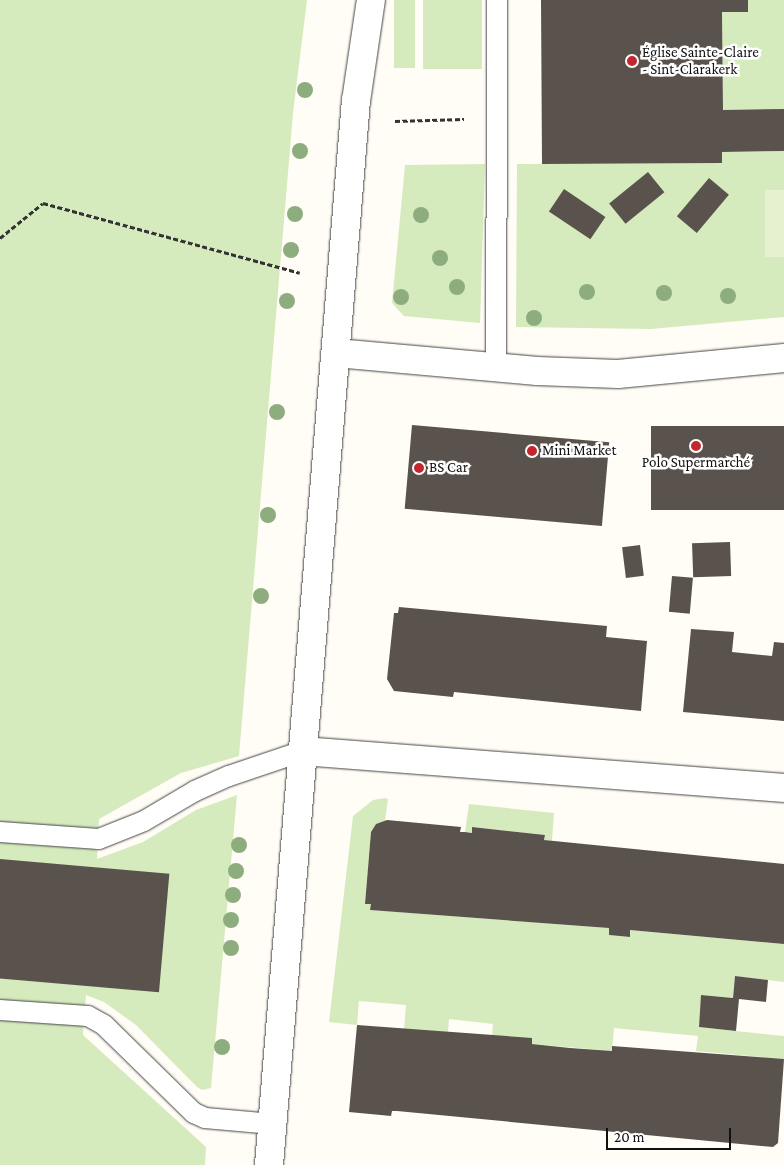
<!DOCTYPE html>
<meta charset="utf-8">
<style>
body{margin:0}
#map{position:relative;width:784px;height:1165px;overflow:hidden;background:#fffdf5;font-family:"Crimson Pro",serif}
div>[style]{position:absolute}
.green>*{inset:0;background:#d5ebbd;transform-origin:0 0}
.pitch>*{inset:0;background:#e6f2cf;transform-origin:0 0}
.building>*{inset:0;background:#5a524d;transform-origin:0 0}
.path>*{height:3px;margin-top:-1.5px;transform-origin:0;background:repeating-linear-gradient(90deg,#333 0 5px,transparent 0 7.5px)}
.roads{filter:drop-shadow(0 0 1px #444) drop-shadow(0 0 1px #444)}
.service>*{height:20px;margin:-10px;padding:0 10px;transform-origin:10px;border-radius:10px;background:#fff}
.minor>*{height:28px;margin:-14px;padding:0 14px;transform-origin:14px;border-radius:14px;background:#fff}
.tertiary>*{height:28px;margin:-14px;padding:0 14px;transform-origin:14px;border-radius:14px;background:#fff}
.trees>*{width:16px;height:16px;margin:-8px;border-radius:50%;background:#8dad7f}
.dots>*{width:14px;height:14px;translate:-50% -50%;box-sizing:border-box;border:2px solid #fff;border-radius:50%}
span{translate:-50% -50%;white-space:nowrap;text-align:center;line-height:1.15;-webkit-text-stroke:5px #fff;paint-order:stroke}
.poi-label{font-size:15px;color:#111}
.left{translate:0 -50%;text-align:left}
.scale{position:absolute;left:606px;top:1128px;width:125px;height:22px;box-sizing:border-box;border:2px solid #111;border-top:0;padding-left:6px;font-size:15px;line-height:18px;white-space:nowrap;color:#111;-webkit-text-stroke:4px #fff;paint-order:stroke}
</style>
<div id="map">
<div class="green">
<i style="clip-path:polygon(0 0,307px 0,293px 113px,239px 756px,181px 773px,99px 819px,97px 859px,143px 842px,196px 810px,237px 795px,211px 1088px,202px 1090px,197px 1087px,136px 1025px,104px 1002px,86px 995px,83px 1035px,206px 1147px,205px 1165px,0 1165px)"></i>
<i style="left:394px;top:0;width:21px;height:68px"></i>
<i style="left:423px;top:0;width:59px;height:69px"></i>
<i style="clip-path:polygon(748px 0,784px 0,784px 109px,723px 110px,722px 12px,748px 12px)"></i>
<i style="clip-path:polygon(784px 151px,784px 317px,651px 329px,516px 327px,517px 164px,722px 163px,722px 152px)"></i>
<i style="clip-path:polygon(485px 164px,480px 323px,404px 316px,392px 303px,405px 165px)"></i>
<i style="clip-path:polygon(385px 798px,388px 799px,385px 821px,376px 824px,371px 832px,365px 904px,371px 904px,371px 910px,609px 928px,609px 935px,629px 937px,630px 930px,784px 944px,784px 982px,735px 976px,733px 998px,702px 995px,699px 1027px,784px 1036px,784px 1059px,696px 1051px,698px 1036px,614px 1028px,612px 1051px,532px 1044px,492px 1035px,493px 1024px,449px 1019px,448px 1032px,404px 1029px,406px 1005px,359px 1001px,357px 1025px,329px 1022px,353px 816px,373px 800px)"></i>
<i style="clip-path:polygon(469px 804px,554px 813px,552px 841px,544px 840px,545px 835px,472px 827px,472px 833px,465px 832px)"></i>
</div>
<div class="pitch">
<i style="left:765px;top:190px;width:19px;height:67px"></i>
</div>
<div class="building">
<i style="clip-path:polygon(541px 0,748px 0,748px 12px,722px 12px,723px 110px,784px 109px,784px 151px,722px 152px,722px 163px,542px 164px)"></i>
<i style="left:648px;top:172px;width:26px;height:50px;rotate:51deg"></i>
<i style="left:709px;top:178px;width:26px;height:50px;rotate:40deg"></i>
<i style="left:564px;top:189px;width:50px;height:27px;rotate:34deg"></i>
<i style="left:412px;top:425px;width:198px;height:84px;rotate:5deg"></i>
<i style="left:784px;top:426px;width:84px;height:133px;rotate:90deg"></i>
<i style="left:730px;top:542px;width:34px;height:38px;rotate:88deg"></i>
<i style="left:640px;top:545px;width:31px;height:18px;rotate:83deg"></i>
<i style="left:672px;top:576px;width:21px;height:36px;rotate:5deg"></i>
<i style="clip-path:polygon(399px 607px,607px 626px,606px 637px,647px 641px,641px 711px,454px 692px,453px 697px,394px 691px,387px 679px,394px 613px,398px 613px)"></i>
<i style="clip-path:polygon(691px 629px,734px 632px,732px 652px,772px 656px,774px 642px,784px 643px,784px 721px,683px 712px)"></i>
<i style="clip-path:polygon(387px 820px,461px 827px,460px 832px,465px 832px,472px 833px,472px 827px,545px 835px,544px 840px,784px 864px,784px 944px,630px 930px,630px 937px,609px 935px,609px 928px,370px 910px,371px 904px,365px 904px,371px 832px,376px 824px)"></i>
<i style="left:0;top:859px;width:170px;height:119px;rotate:5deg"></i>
<i style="clip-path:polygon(735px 976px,768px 980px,766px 1002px,739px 999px,736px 1031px,699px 1027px,701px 995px,733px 998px)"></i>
<i style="clip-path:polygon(357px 1025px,532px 1038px,532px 1044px,570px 1048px,612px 1051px,612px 1046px,784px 1059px,778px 1143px,773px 1147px,397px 1111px,392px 1111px,391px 1116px,349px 1112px)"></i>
</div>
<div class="path">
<i style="left:395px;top:121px;width:69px;rotate:-1.7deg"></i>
<i style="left:0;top:238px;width:55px;rotate:-39.1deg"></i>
<i style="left:43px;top:203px;width:266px;rotate:15.2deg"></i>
</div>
<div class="roads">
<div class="service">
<i style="left:496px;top:367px;width:367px;rotate:-89.8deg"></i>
<i style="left:0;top:832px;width:99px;rotate:4deg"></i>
<i style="left:99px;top:839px;width:48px;rotate:-21.8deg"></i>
<i style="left:144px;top:821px;width:59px;rotate:-30.5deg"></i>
<i style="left:195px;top:791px;width:37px;rotate:-24deg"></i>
<i style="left:229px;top:776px;width:78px;rotate:-18.7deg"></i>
<i style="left:0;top:1010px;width:88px;rotate:3.9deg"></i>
<i style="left:88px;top:1016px;width:18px;rotate:29deg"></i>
<i style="left:104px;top:1025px;width:126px;rotate:44.4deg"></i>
<i style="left:194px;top:1113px;width:12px;rotate:24deg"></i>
<i style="left:205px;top:1118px;width:68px;rotate:5deg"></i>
</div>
<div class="minor">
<i style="left:336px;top:353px;width:202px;rotate:5.1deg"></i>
<i style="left:537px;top:371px;width:81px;rotate:2.1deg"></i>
<i style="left:618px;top:374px;width:167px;rotate:-5.5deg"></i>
<i style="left:303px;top:751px;width:482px;rotate:4.4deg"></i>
</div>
<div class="tertiary">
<i style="left:269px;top:1165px;width:1068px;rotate:-85.33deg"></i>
<i style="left:356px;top:101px;width:102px;rotate:-81.6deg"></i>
</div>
</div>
<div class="trees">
<i style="left:305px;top:90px"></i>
<i style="left:300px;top:151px"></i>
<i style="left:295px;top:214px"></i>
<i style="left:421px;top:215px"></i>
<i style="left:291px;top:250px"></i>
<i style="left:440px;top:258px"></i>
<i style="left:457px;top:287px"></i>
<i style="left:587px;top:292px"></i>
<i style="left:664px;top:293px"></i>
<i style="left:728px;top:296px"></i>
<i style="left:401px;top:297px"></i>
<i style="left:287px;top:301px"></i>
<i style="left:534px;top:318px"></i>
<i style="left:277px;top:412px"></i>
<i style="left:268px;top:515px"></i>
<i style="left:261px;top:596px"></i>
<i style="left:239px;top:845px"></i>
<i style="left:236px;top:871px"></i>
<i style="left:233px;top:895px"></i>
<i style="left:231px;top:920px"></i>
<i style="left:231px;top:948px"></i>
<i style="left:222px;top:1047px"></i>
</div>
<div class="dots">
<i style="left:632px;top:61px;background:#c4262e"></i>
<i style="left:696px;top:446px;background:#c4262e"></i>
<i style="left:532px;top:451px;background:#c4262e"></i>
<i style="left:419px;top:468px;background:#c4262e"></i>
</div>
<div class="poi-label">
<span class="left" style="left:642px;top:61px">Église Sainte-Claire<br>- Sint-Clarakerk</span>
<span class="left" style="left:542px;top:451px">Mini Market</span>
<span style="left:696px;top:463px">Polo Supermarché</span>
<span class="left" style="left:429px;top:468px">BS Car</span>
</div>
<div class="scale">20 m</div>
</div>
